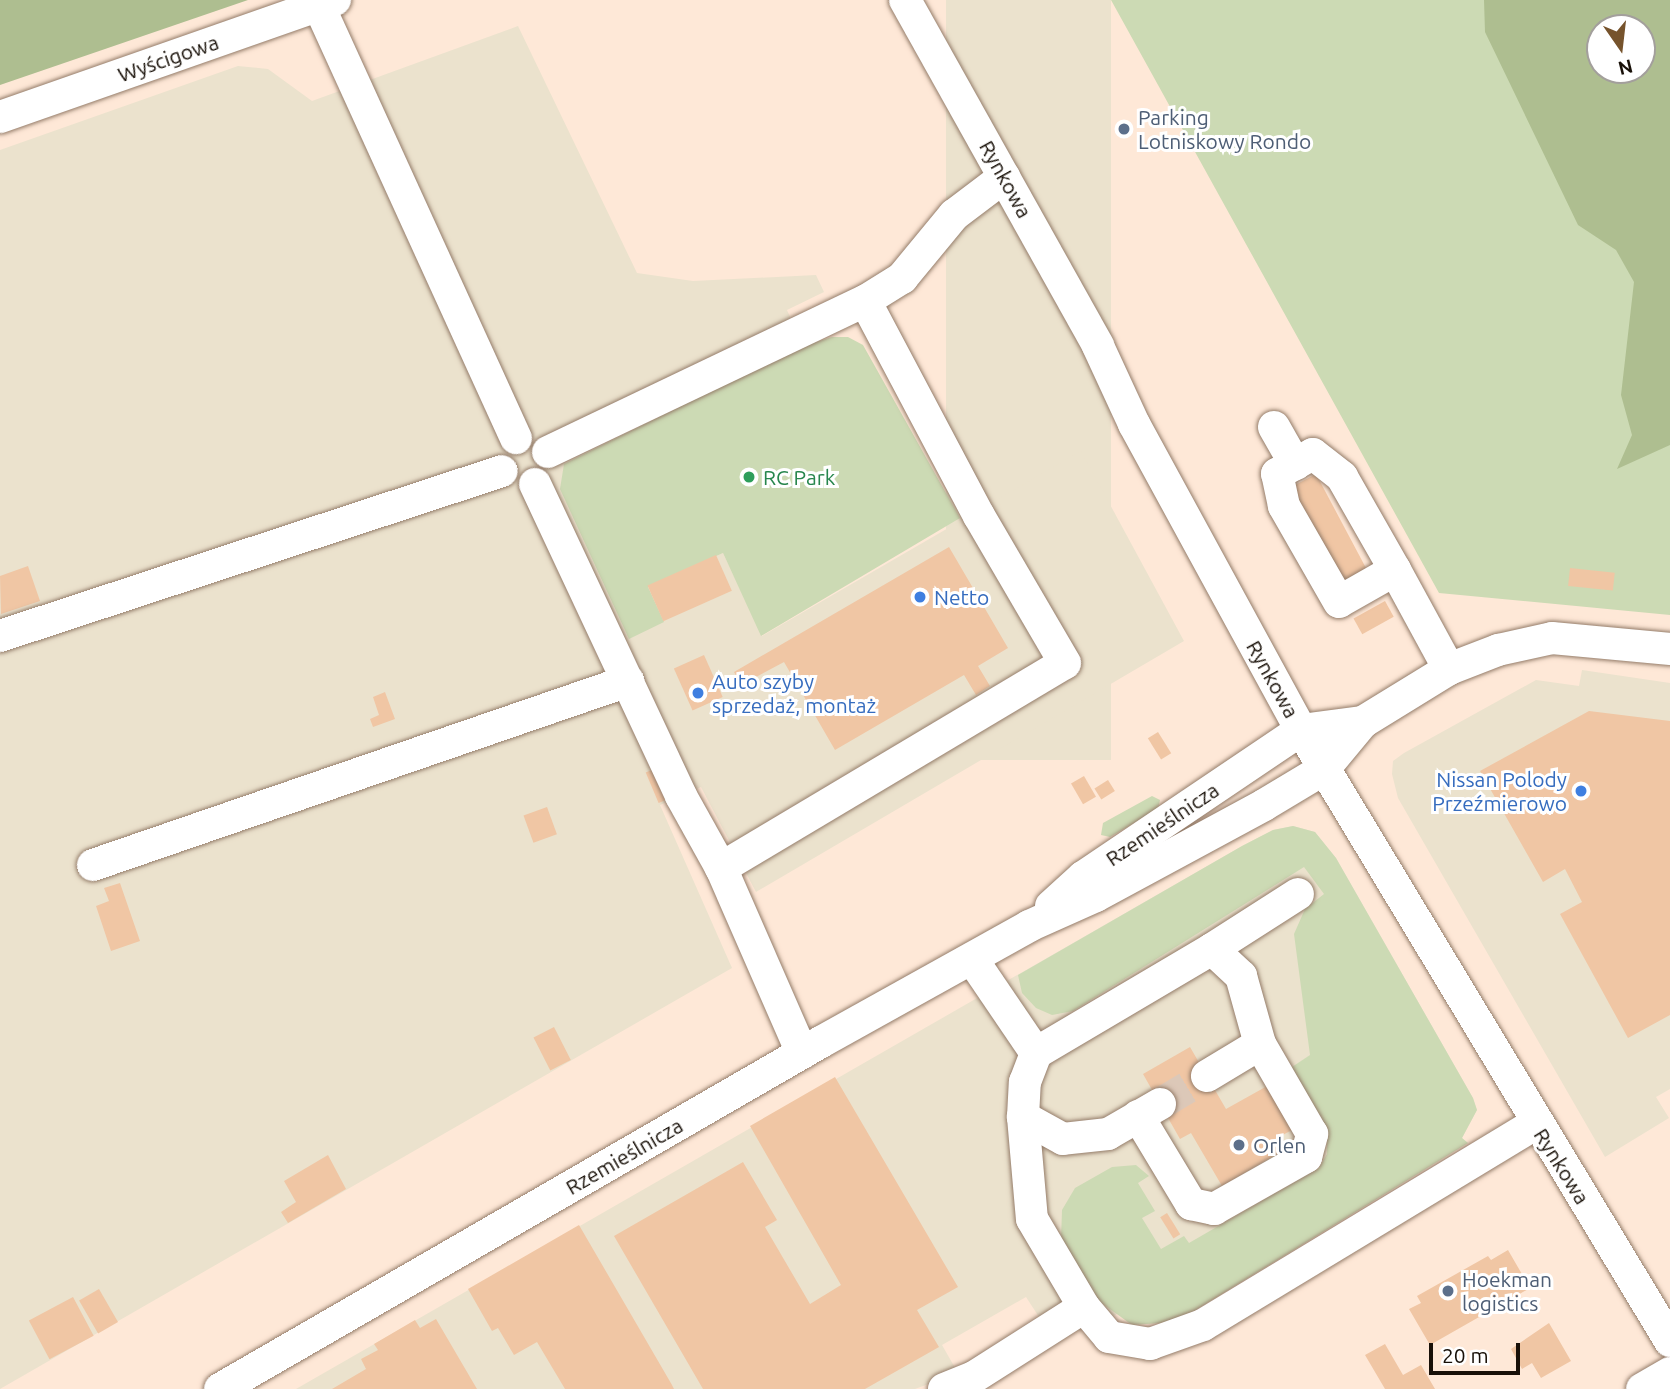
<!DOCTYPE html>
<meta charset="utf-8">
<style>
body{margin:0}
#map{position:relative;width:1670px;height:1389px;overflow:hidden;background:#fee8d7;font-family:Ubuntu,sans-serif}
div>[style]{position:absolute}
.commercial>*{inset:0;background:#ebe2cd;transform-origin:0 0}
.green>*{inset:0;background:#ccdab4}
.forest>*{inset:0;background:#aebe90}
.building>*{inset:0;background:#f0c6a4;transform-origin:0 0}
.minor-tunnel>*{height:32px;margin-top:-16px;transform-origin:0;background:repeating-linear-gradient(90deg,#dcc8b8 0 32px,transparent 0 48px)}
.roads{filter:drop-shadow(0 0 2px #947c69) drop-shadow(0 0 2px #947c69)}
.minor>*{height:32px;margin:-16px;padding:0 16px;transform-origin:16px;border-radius:16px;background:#fff}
.dots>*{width:19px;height:19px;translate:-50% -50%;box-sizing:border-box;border:4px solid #fff;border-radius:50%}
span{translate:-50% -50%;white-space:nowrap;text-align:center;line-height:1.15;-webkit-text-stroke:6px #fff;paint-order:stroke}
.street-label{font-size:21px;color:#181008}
.service-label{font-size:21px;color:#4e5e75}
.left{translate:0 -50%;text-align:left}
.leisure-label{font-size:21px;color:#27864d}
.shop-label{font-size:21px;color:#366cbe}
.right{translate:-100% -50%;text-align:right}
.north{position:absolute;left:1586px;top:14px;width:70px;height:70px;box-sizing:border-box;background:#fff;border:2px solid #a39f9c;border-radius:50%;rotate:166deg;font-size:19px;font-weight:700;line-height:28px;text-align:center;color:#181008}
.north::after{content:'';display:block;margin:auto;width:24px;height:32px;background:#76532c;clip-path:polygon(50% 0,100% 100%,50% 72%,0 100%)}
.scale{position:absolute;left:1429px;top:1343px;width:91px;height:32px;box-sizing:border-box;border:4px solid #181008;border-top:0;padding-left:9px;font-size:21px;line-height:24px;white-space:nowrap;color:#181008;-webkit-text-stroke:5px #fff;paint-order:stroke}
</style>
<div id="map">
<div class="commercial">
<i style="left:946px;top:0;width:165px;height:760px"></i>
<i style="clip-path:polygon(518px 26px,637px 273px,693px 281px,816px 275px,824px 292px,787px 310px,803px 346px,648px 587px,723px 553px,762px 636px,1081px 451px,1184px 641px,756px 892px,701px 787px,660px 805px,732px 968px,0 1389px,0 150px,238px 66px,268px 69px,312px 101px)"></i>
<i style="clip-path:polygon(1582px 670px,1670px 683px,1670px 1089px,1656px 1097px,1669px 1118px,1605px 1157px,1398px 798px,1392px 774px,1393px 761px,1404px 753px,1536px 680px,1579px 686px)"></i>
<i style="clip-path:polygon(1293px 826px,1315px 832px,1336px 858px,1473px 1098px,1477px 1110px,1462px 1138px,1468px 1143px,1113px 1316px,1096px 1299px,1039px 1317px,1026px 1297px,942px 1345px,958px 1373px,915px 1389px,296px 1389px,1242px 846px,1273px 830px)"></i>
</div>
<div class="green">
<i style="clip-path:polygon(evenodd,1111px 0,1670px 0,1670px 615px,1439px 593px,1111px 0,1600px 28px,1642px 28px,1642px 70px,1600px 70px,1600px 28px)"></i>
<i style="clip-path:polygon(832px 337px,848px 337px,863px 345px,960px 518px,761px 636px,723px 553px,648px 587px,664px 622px,629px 639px,560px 489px,564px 464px,803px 346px)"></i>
<i style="clip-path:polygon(1152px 796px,1160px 800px,1158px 809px,1110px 837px,1101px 835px,1103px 823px)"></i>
<i style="clip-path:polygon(1293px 826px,1315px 832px,1336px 858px,1473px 1098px,1477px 1110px,1462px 1138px,1468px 1143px,1176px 1322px,1132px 1325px,1096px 1299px,1061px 1240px,1062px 1210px,1075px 1188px,1112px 1167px,1136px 1165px,1149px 1176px,1138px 1183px,1155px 1211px,1142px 1218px,1161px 1249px,1184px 1236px,1189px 1243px,1319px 1168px,1327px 1154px,1327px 1140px,1286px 1071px,1310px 1055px,1294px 934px,1305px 909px,1324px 894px,1304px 867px,1073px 1011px,1052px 1015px,1036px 1008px,1022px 993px,1018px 975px,1242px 846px,1273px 830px)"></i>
</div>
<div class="forest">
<i style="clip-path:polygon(0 0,248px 0,0 85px)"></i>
<i style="clip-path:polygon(evenodd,1484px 0,1670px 0,1670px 445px,1617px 469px,1632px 435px,1621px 395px,1634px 282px,1616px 250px,1578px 225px,1485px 32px,1484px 0,1642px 28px,1642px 70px,1600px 70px,1600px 28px,1642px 28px)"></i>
</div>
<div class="building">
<i style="left:1316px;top:474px;width:107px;height:29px;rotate:62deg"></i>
<i style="clip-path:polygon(949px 547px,1008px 648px,978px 666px,990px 686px,976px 695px,964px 675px,835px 750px,784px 662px,741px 685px,734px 672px)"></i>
<i style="left:716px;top:555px;width:39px;height:75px;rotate:66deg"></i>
<i style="clip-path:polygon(28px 566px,40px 601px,1px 614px,0 576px)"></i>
<i style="left:1570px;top:568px;width:45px;height:18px;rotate:6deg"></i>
<i style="left:1385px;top:601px;width:18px;height:36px;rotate:61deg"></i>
<i style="left:704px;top:655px;width:46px;height:33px;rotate:66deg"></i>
<i style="clip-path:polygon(385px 692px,395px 719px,373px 727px,370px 719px,379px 715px,373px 697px)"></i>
<i style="clip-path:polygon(1589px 711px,1670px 721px,1670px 1015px,1628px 1038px,1560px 914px,1582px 902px,1565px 869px,1543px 882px,1480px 771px)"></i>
<i style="left:1158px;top:732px;width:25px;height:12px;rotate:58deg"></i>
<i style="left:654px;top:769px;width:33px;height:9px;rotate:67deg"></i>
<i style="left:1084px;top:776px;width:24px;height:15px;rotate:60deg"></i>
<i style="left:1108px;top:780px;width:13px;height:16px;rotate:58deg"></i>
<i style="left:547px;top:807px;width:29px;height:25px;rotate:70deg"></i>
<i style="clip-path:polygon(120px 883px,140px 941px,111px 951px,96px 906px,109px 901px,104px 888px)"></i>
<i style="left:554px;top:1027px;width:37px;height:23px;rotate:63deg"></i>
<i style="clip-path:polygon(1190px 1047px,1226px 1109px,1269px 1085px,1294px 1129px,1275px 1139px,1282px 1151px,1222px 1186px,1191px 1133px,1180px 1139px,1143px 1074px)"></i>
<i style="clip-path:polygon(835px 1077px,958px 1287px,917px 1310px,939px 1347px,865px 1389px,703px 1389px,614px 1236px,743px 1162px,777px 1220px,765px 1227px,810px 1304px,841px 1285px,750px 1126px)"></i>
<i style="clip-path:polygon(328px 1155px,346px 1189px,288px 1223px,281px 1212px,296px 1202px,284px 1181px)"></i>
<i style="left:1167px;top:1213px;width:25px;height:8px;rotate:58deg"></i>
<i style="clip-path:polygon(579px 1225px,672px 1385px,674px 1389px,565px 1389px,537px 1342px,514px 1355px,498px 1328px,492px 1331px,468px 1289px)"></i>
<i style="clip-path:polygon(1508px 1250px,1530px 1288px,1430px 1345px,1409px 1309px,1421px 1303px,1417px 1296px,1488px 1256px,1491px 1260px)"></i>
<i style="left:99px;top:1289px;width:38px;height:23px;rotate:60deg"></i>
<i style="left:73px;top:1297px;width:44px;height:50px;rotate:62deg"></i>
<i style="clip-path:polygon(436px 1319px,477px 1389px,332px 1389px,366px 1369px,361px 1359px,378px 1350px,374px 1344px,415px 1320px,420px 1328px)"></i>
<i style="clip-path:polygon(1549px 1323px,1571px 1361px,1541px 1378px,1532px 1363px,1522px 1369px,1511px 1349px)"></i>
<i style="clip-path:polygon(1385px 1344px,1403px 1375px,1421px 1365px,1435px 1389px,1385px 1389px,1365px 1355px)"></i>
</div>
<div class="minor-tunnel">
<i style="left:1160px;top:1104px;width:55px;rotate:-30.8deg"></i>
</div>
<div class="roads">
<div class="minor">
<i style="left:905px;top:0;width:396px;rotate:60.8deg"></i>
<i style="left:1098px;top:346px;width:86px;rotate:65.2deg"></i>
<i style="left:1134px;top:424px;width:349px;rotate:61.4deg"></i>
<i style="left:1301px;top:730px;width:714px;rotate:58.87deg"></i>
<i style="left:319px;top:6px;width:475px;rotate:65.5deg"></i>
<i style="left:0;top:117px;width:355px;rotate:-19.3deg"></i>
<i style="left:1274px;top:427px;width:43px;rotate:60.4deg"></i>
<i style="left:548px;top:452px;width:351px;rotate:-25.5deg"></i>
<i style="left:535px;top:484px;width:344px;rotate:64.9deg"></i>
<i style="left:681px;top:796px;width:82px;rotate:60.9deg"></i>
<i style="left:1395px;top:570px;width:64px;rotate:150.3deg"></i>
<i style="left:1339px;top:602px;width:111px;rotate:-119.8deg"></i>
<i style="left:1284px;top:506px;width:33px;rotate:-102deg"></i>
<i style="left:1277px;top:474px;width:41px;rotate:-29.1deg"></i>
<i style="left:1313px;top:454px;width:37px;rotate:38deg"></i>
<i style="left:1342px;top:477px;width:107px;rotate:60.3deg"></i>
<i style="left:1395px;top:570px;width:113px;rotate:61.4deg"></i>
<i style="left:0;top:636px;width:528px;rotate:-18.19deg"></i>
<i style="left:93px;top:865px;width:566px;rotate:-18.98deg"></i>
<i style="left:1051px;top:906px;width:43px;rotate:-42.2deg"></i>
<i style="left:1083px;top:877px;width:263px;rotate:-34deg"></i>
<i style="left:1301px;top:730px;width:63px;rotate:-7.4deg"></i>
<i style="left:1212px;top:949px;width:102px;rotate:-32.6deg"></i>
<i style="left:972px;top:959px;width:114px;rotate:55.8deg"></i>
<i style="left:802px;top:1053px;width:202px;rotate:-113.6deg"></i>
<i style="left:721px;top:868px;width:400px;rotate:-30.8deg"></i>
<i style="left:1065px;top:663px;width:170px;rotate:-120.3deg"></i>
<i style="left:979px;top:516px;width:243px;rotate:-117.9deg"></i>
<i style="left:865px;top:301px;width:44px;rotate:-31.9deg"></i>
<i style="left:902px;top:278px;width:82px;rotate:-50.5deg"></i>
<i style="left:954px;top:215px;width:63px;rotate:-37.2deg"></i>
<i style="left:1160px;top:1104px;width:60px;rotate:150deg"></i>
<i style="left:1108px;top:1134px;width:45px;rotate:173.7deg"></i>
<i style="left:1063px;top:1139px;width:46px;rotate:-151.2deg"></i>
<i style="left:1023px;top:1117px;width:35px;rotate:-87deg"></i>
<i style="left:1025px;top:1082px;width:31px;rotate:-69deg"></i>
<i style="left:1036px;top:1053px;width:204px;rotate:-30.6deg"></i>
<i style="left:1212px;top:949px;width:40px;rotate:43deg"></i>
<i style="left:1241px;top:976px;width:71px;rotate:74.4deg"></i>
<i style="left:1260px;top:1044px;width:62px;rotate:148.9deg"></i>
<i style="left:1138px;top:1116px;width:103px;rotate:58.9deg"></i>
<i style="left:1191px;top:1204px;width:24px;rotate:12deg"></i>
<i style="left:1214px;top:1209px;width:106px;rotate:-29.5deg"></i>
<i style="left:1306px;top:1157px;width:24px;rotate:-75deg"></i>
<i style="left:1312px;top:1134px;width:104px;rotate:-120deg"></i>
<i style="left:1023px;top:1117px;width:102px;rotate:85deg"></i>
<i style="left:1032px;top:1219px;width:102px;rotate:59.4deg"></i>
<i style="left:1084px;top:1307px;width:39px;rotate:50deg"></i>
<i style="left:1109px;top:1337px;width:42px;rotate:9.7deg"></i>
<i style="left:1150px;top:1344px;width:56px;rotate:-19.7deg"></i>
<i style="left:1203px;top:1325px;width:389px;rotate:-31.2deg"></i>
<i style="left:220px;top:1389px;width:694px;rotate:-30deg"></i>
<i style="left:821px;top:1042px;width:238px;rotate:-29.1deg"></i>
<i style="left:1029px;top:926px;width:73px;rotate:-24.1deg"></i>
<i style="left:1096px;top:896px;width:191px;rotate:-28.4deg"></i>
<i style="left:1264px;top:805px;width:70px;rotate:-31deg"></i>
<i style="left:1324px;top:769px;width:61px;rotate:-50.3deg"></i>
<i style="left:1363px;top:722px;width:101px;rotate:-31.6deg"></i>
<i style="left:1449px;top:669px;width:53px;rotate:-21.2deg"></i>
<i style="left:1498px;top:650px;width:55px;rotate:-12.5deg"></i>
<i style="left:1552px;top:638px;width:119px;rotate:5.3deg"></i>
<i style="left:944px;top:1389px;width:32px;rotate:-22deg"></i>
<i style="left:974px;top:1377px;width:130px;rotate:-32.5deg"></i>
<i style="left:1642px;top:1389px;width:32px;rotate:-30deg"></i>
</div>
</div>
<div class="dots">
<i style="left:1124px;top:129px;background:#5c6f8a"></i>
<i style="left:749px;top:477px;background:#2e9e5b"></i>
<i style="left:920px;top:597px;background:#3f7fe0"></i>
<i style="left:698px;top:693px;background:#3f7fe0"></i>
<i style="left:1581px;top:791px;background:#3f7fe0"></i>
<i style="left:1239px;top:1145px;background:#5c6f8a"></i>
<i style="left:1448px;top:1291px;background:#5c6f8a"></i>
</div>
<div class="street-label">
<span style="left:168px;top:58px;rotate:-19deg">Wyścigowa</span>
<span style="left:1006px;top:179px;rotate:61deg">Rynkowa</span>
<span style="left:1273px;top:679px;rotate:61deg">Rynkowa</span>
<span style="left:1162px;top:824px;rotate:-34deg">Rzemieślnicza</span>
<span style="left:624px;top:1156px;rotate:-30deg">Rzemieślnicza</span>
<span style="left:1562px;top:1166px;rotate:58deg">Rynkowa</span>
</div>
<div class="service-label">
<span class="left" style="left:1138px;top:129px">Parking<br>Lotniskowy Rondo</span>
<span class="left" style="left:1253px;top:1145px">Orlen</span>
<span class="left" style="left:1462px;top:1291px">Hoekman<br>logistics</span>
</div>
<div class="leisure-label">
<span class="left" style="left:763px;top:477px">RC Park</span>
</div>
<div class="shop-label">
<span class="left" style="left:934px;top:597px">Netto</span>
<span class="left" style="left:712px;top:693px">Auto szyby<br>sprzedaż, montaż</span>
<span class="right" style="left:1567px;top:791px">Nissan Polody<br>Przeźmierowo</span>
</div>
<div class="north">N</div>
<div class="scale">20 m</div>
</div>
